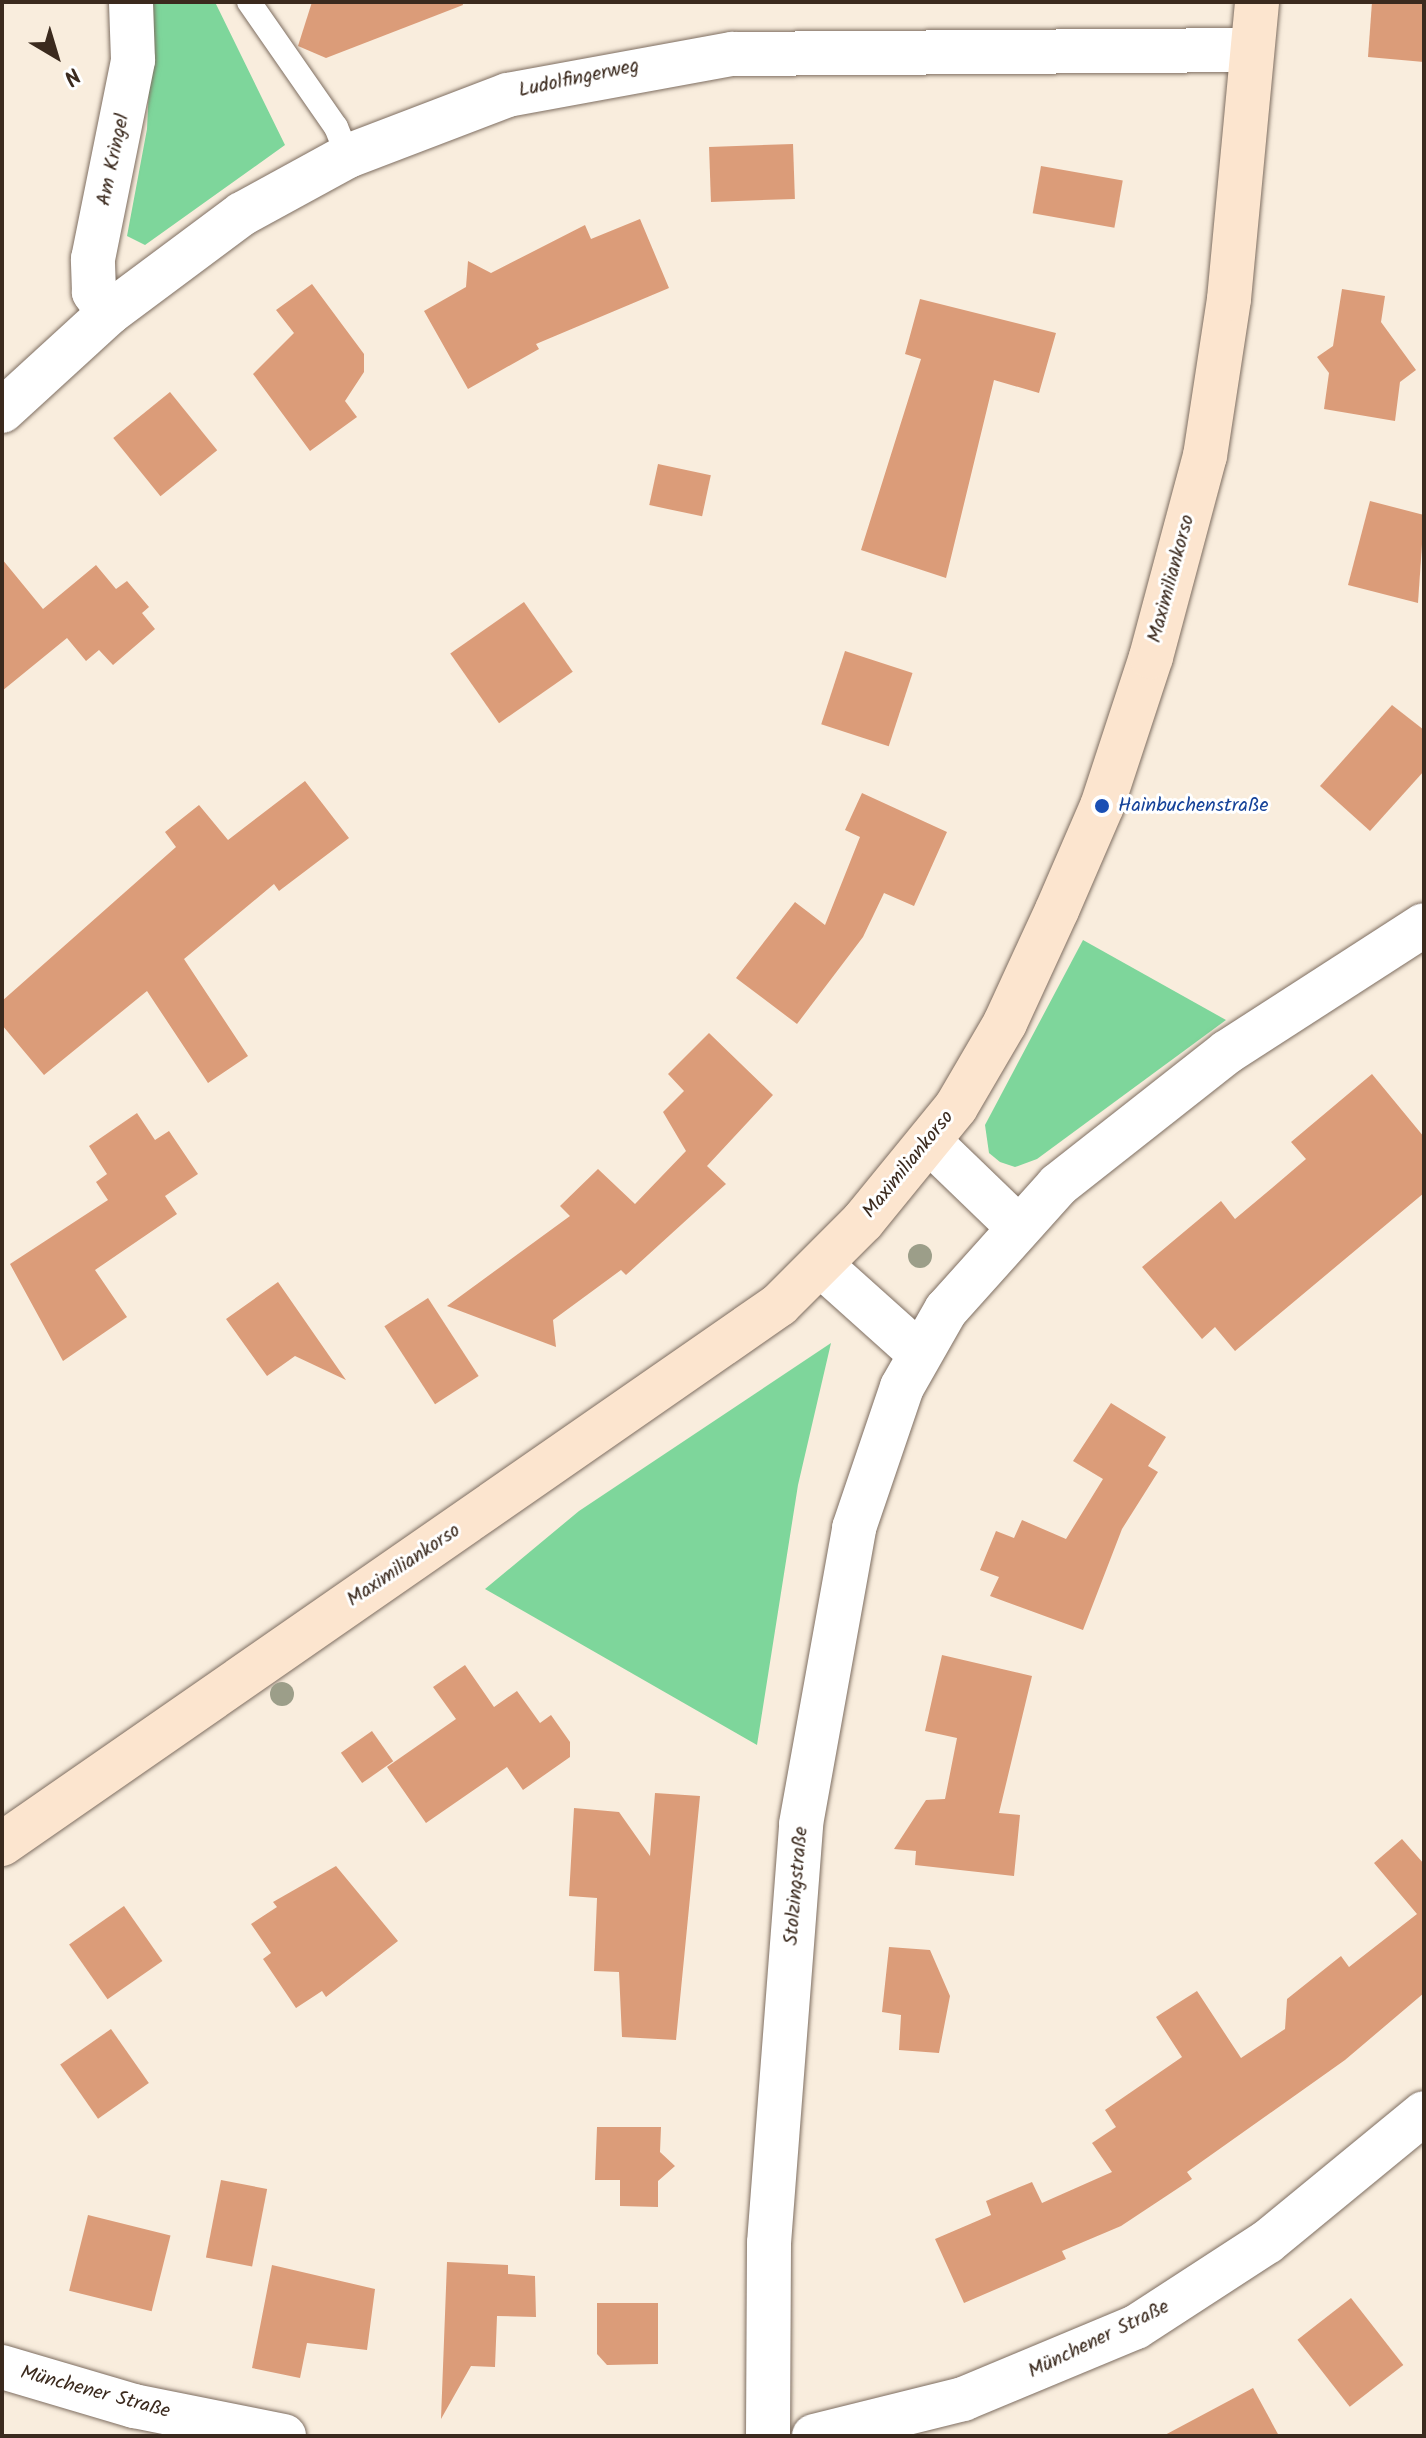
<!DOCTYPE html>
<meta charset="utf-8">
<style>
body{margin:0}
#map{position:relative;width:1426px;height:2438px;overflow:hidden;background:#f9eddd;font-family:Kalam,sans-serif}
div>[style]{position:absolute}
.green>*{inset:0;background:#7ed69b}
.building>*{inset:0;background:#db9c79;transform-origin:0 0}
.roads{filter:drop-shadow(0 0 2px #7e6e61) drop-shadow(0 0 2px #7e6e61)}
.lane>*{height:24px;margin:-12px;padding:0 12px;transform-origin:12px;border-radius:12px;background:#fff}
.street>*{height:44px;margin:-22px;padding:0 22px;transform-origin:22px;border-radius:22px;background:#fff}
.secondary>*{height:44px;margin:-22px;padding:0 22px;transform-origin:22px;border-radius:22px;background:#fce5cf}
.trees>*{width:24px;height:24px;margin:-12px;border-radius:50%;background:#9c9e89}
.dots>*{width:22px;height:22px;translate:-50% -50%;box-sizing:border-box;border:4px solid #fff;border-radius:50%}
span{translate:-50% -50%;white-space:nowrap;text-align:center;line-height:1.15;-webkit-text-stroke:6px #fff;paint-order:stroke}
.street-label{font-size:20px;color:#3b2a1e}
.transit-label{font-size:20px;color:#164399}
.left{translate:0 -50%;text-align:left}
.frame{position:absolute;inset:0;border:4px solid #3b2a1e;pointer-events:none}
.north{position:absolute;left:16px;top:16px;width:80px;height:80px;-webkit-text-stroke:6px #fff;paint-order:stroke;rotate:142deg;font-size:22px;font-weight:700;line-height:32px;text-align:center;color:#3b2a1e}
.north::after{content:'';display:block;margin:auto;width:28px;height:36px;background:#3b2a1e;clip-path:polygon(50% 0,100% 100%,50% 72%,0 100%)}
</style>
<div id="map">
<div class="green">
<i style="clip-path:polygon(153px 2px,215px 2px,285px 145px,145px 245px,127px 236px,147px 129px)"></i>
<i style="clip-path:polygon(1083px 940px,1226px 1020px,1037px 1159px,1015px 1167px,1000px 1162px,989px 1153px,985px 1125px)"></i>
<i style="clip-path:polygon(831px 1343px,798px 1485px,757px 1745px,485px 1589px,579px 1511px)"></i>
</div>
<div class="building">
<i style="clip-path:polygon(312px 2px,462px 2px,463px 5px,326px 58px,298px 46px)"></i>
<i style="clip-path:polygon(1372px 2px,1424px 2px,1424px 62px,1368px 57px)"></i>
<i style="left:793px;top:144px;width:55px;height:84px;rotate:88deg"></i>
<i style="left:1041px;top:166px;width:83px;height:48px;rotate:10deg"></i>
<i style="clip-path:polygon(640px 219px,669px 288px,536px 344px,539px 349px,468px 389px,424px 311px,466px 287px,468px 261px,491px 273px,585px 225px,591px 239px)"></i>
<i style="clip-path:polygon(312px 284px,364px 354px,364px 372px,345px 401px,357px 417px,310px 451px,253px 374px,294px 333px,276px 310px)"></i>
<i style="clip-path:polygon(1342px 289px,1385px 296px,1381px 322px,1416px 370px,1400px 382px,1395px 421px,1324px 409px,1329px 373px,1317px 357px,1333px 346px)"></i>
<i style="clip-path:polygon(920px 299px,1056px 333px,1039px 393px,994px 380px,946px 578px,861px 550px,921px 359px,905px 354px)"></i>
<i style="left:170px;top:392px;width:75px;height:73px;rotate:51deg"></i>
<i style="left:658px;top:464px;width:54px;height:42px;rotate:12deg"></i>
<i style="clip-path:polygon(1370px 501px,1424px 515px,1418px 603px,1348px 585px)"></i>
<i style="clip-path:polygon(2px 559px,43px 609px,96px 565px,116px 589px,127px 581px,149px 607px,142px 613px,155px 629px,113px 665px,99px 650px,86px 661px,67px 638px,2px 691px)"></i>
<i style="left:524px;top:602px;width:85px;height:90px;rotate:55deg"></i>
<i style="left:845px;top:651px;width:71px;height:77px;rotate:18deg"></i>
<i style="clip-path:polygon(1392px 705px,1424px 730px,1424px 771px,1370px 831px,1320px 786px)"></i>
<i style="clip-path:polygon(305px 781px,349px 838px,279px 891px,274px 884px,184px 959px,248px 1056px,208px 1083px,147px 991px,44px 1075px,2px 1025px,2px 1001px,176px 847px,165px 832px,199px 805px,228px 840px)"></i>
<i style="clip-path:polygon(862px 793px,947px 832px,914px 906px,884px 893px,863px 937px,797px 1024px,736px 978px,795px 902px,825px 925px,860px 837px,845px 830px)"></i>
<i style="clip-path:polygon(709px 1033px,773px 1095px,707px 1166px,726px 1184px,626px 1275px,621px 1270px,553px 1320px,556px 1347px,447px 1306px,570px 1216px,560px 1206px,598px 1169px,635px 1204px,686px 1151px,663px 1112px,684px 1091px,668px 1074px)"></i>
<i style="clip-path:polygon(1372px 1074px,1424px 1137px,1424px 1193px,1235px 1351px,1215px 1327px,1202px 1339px,1142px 1267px,1221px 1201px,1235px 1219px,1272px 1188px,1306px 1159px,1291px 1142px)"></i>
<i style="clip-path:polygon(137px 1113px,155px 1140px,169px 1131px,198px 1174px,165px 1196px,177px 1214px,95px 1270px,127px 1317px,63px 1361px,10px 1264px,108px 1200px,96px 1182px,107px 1174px,89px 1146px)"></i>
<i style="clip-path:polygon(278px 1282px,346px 1380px,295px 1356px,267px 1376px,226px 1319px)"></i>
<i style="left:428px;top:1298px;width:93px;height:52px;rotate:57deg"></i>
<i style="clip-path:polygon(1111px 1403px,1166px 1437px,1148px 1466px,1158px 1472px,1122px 1529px,1083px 1630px,990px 1596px,999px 1577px,980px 1570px,996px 1531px,1014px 1538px,1022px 1520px,1066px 1539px,1103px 1479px,1073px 1461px)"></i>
<i style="clip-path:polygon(942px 1655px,1032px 1676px,999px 1813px,1020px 1815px,1014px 1876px,915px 1865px,916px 1851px,894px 1849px,926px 1800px,945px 1799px,957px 1738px,925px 1731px)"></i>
<i style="clip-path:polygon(465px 1665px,494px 1707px,517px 1691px,540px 1723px,551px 1715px,570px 1742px,570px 1757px,523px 1790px,507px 1767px,426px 1823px,387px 1767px,456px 1719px,433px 1687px)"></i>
<i style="left:372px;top:1731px;width:37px;height:38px;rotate:55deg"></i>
<i style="clip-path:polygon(655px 1793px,700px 1796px,676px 2040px,622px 2037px,619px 1972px,594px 1971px,597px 1898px,569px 1896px,574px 1808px,619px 1812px,650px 1856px)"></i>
<i style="clip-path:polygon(1402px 1839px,1424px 1864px,1424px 1993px,1345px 2060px,1187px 2172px,1192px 2179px,1121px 2226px,1062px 2251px,1066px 2259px,964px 2303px,935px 2239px,991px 2215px,986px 2201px,1032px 2182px,1042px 2203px,1112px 2172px,1092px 2143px,1116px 2127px,1105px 2110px,1182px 2057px,1156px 2017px,1197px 1991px,1241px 2058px,1285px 2029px,1287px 1999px,1341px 1956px,1349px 1967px,1417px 1914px,1374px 1863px)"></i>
<i style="clip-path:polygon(336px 1866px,398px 1941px,326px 1997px,322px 1991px,296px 2008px,263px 1959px,271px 1953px,251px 1924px,277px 1907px,273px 1902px)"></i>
<i style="left:124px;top:1906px;width:67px;height:67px;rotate:55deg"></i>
<i style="clip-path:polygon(889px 1947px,930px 1950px,950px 1996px,939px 2053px,899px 2050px,901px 2015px,882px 2012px)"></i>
<i style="left:111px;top:2029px;width:66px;height:62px;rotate:55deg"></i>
<i style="clip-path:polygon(597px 2127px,661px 2127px,660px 2152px,675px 2166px,658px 2181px,658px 2207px,620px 2206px,620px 2180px,595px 2180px)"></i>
<i style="left:221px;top:2180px;width:47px;height:79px;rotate:11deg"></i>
<i style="left:88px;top:2215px;width:85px;height:78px;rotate:14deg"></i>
<i style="clip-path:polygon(447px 2262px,508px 2265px,508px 2274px,535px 2276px,536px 2317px,497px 2316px,495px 2367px,471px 2366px,441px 2419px)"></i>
<i style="clip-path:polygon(272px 2265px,375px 2289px,367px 2350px,307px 2343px,300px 2378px,252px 2368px)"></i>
<i style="left:1351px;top:2298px;width:85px;height:68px;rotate:52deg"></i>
<i style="clip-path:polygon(597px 2303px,658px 2303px,658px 2364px,607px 2365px,597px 2354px)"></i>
<i style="clip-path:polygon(1253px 2388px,1279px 2436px,1163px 2436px)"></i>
</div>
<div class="roads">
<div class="lane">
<i style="left:249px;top:2px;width:152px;rotate:55.2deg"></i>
<i style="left:336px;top:127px;width:31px;rotate:68deg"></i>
</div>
<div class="street">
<i style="left:109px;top:313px;width:26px;rotate:-126deg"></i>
<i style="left:94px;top:292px;width:33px;rotate:-92deg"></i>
<i style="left:93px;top:259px;width:203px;rotate:-78.6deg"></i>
<i style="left:133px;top:60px;width:58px;rotate:-92deg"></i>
<i style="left:2px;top:411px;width:145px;rotate:-42.5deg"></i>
<i style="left:109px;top:313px;width:166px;rotate:-36.7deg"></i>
<i style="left:242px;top:214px;width:121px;rotate:-28.7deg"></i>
<i style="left:348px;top:156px;width:171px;rotate:-20.9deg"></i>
<i style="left:508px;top:95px;width:228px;rotate:-10.4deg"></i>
<i style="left:732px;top:54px;width:520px;rotate:-0.44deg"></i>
<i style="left:931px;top:1143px;width:118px;rotate:44deg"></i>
<i style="left:822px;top:1266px;width:129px;rotate:41.9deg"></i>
<i style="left:2px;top:2367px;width:138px;rotate:16.5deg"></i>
<i style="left:134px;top:2406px;width:153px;rotate:11.3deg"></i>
<i style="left:768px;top:2436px;width:193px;rotate:-89.7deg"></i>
<i style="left:769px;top:2243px;width:420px;rotate:-85.6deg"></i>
<i style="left:801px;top:1824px;width:301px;rotate:-79.8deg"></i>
<i style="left:854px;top:1528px;width:149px;rotate:-71.2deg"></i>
<i style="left:902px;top:1387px;width:89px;rotate:-60.3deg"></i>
<i style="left:946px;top:1310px;width:168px;rotate:-48.1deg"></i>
<i style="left:1058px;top:1185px;width:215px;rotate:-38.2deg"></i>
<i style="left:1227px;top:1052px;width:234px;rotate:-32.8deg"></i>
<i style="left:814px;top:2436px;width:154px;rotate:-13.9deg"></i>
<i style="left:963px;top:2399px;width:187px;rotate:-22.6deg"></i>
<i style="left:1136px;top:2327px;width:156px;rotate:-33deg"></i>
<i style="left:1267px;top:2242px;width:203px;rotate:-39.4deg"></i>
</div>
<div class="secondary">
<i style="left:2px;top:1844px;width:946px;rotate:-34.75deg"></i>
<i style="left:779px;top:1305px;width:119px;rotate:-45deg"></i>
<i style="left:863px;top:1221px;width:147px;rotate:-50.8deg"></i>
<i style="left:956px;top:1107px;width:97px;rotate:-59.7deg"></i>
<i style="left:1005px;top:1023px;width:124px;rotate:-65.3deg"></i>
<i style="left:1057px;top:910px;width:113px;rotate:-66.6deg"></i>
<i style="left:1102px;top:806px;width:157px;rotate:-71.8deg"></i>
<i style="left:1151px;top:657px;width:208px;rotate:-75deg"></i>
<i style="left:1205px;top:456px;width:159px;rotate:-81.3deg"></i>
<i style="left:1229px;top:299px;width:298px;rotate:-84.6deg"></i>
</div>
</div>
<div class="trees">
<i style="left:920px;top:1256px"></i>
<i style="left:282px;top:1694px"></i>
</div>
<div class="dots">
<i style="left:1102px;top:806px;background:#1a4fb4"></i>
</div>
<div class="street-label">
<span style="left:579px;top:79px;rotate:-12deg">Ludolfingerweg</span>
<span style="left:114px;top:160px;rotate:-78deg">Am Kringel</span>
<span style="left:1172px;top:579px;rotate:-75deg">Maximiliankorso</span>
<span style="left:909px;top:1165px;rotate:-51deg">Maximiliankorso</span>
<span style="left:404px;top:1566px;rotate:-34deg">Maximiliankorso</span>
<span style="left:797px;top:1886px;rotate:-85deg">Stolzingstraße</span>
<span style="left:1099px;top:2340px;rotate:-26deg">Münchener Straße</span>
<span style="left:95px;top:2393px;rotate:15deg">Münchener Straße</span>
</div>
<div class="transit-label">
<span class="left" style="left:1118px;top:806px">Hainbuchenstraße</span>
</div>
<div class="frame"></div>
<div class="north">N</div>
</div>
